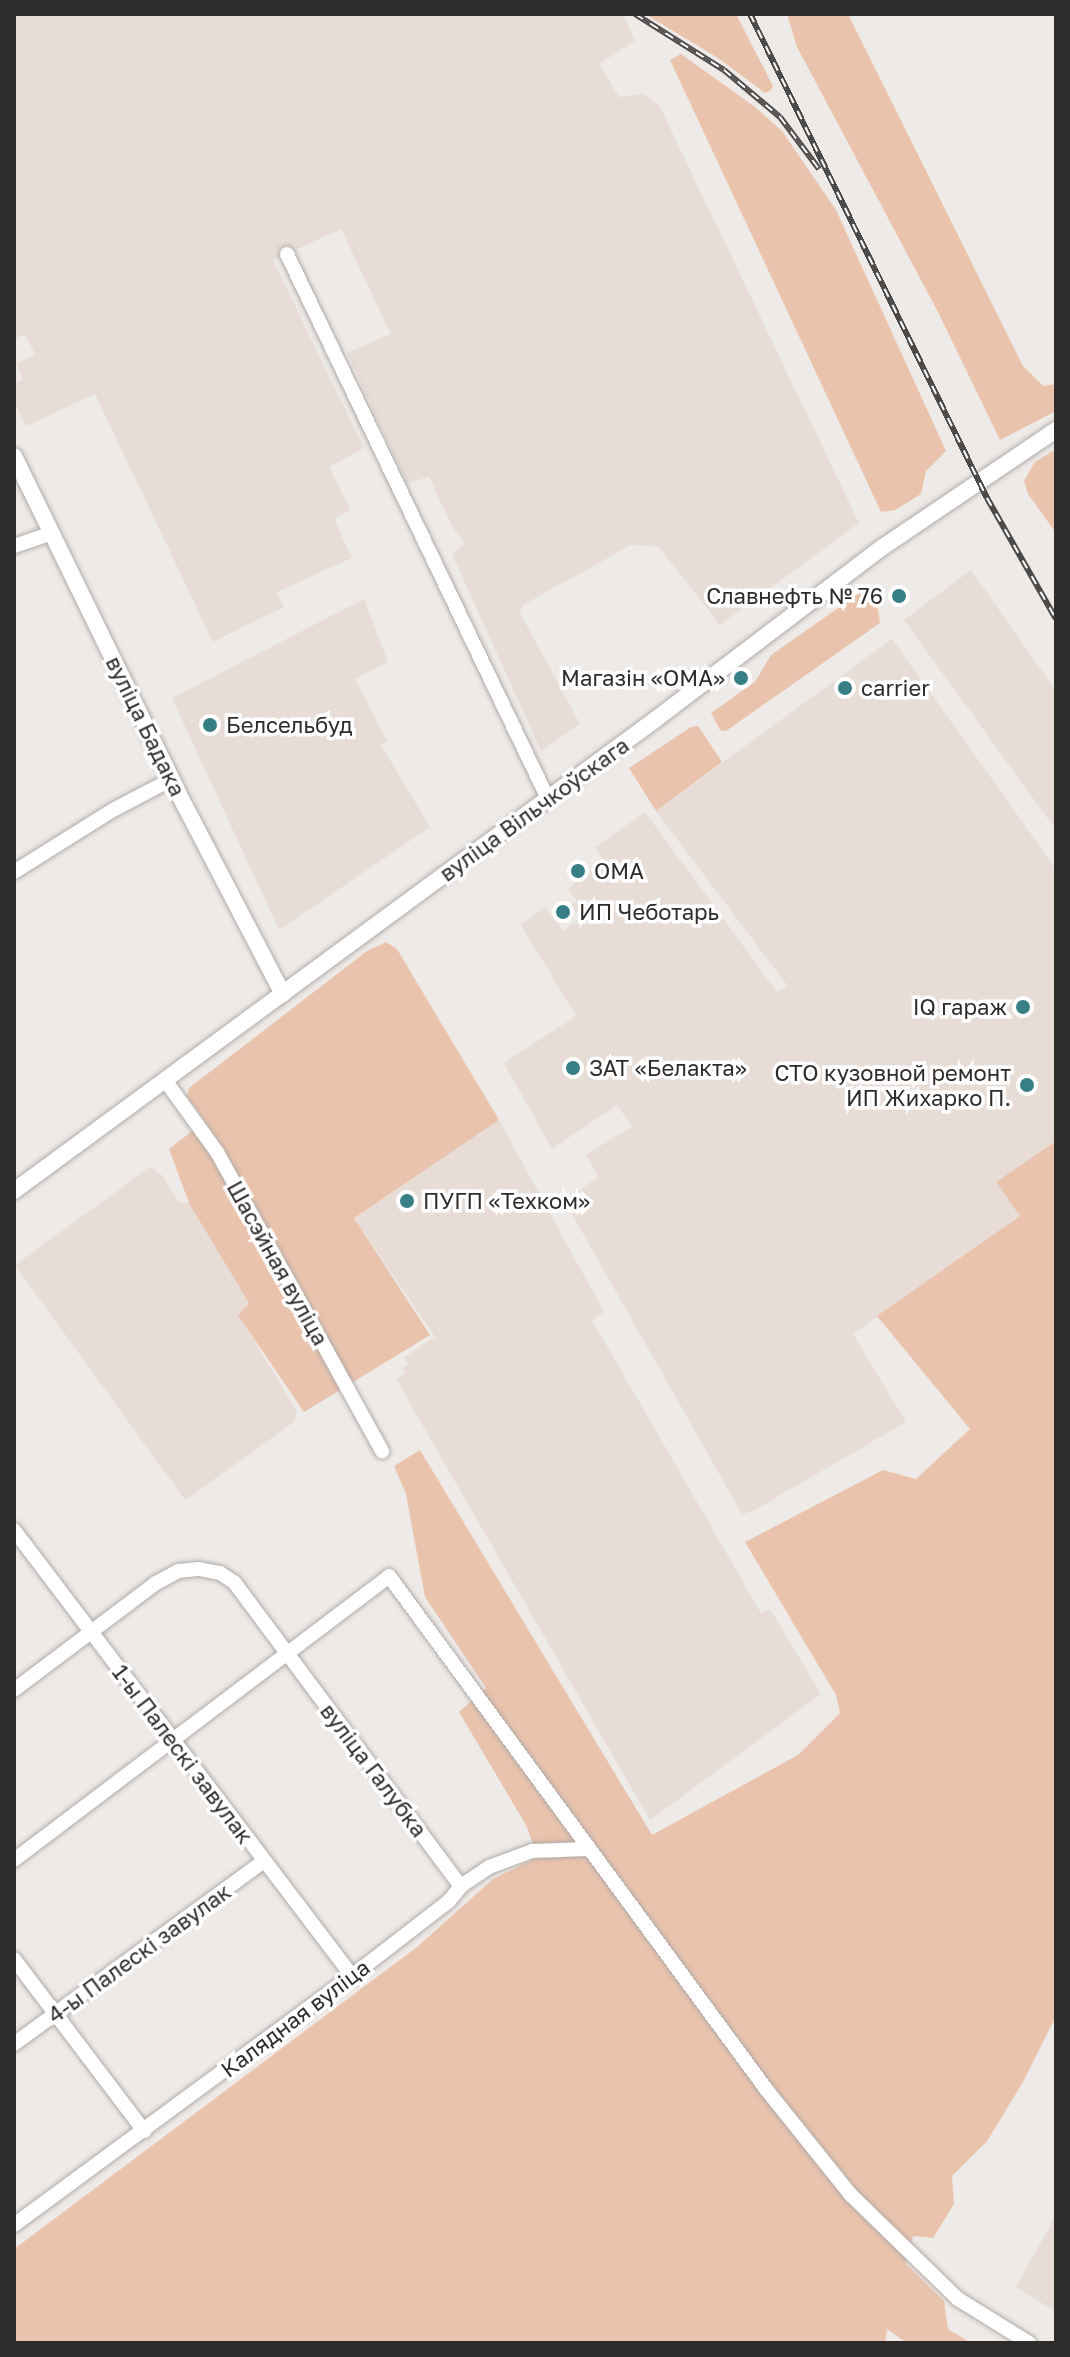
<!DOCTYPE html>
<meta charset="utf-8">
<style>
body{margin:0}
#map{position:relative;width:1070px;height:2357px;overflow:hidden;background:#eeeae7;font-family:"Golos Text",sans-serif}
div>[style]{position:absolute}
.built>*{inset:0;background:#e7dcd6}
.green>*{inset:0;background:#eac3ac}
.roads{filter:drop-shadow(0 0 2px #afaba9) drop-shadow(0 0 2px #afaba9)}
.minor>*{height:14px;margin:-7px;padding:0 7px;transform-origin:7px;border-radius:7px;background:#fff}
.major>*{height:16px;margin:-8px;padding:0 8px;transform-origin:8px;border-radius:8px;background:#fff}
.rail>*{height:6px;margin-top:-3px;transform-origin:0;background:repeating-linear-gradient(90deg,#fff 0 9px,#4d4b4a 0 18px);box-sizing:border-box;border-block:2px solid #4d4b4a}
.dots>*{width:22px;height:22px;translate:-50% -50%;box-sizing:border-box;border:4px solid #fff;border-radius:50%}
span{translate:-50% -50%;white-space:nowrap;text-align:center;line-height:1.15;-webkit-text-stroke:7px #fff;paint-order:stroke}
.poi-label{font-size:22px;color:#2e2c2b}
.right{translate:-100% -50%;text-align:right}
.left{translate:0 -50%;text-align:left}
.street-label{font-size:22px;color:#2e2c2b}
.frame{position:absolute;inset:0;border:16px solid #2e2c2b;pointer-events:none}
</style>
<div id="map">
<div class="built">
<i style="clip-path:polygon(14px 14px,623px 14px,635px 41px,599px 64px,619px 97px,643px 94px,659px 105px,859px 523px,720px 625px,659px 547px,631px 545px,523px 605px,520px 613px,580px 724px,541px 751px,452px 554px,465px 544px,452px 526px,429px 477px,407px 483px,347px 353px,391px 334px,341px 229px,273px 260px,364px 448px,329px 467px,350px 510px,334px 519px,352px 558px,277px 592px,284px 607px,213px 642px,95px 394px,26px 426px,14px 402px,14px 384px,23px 379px,16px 364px,35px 354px,25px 334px,14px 339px)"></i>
<i style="clip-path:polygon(971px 570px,1056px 691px,1056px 830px,904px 620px)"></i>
<i style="clip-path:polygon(364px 599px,388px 662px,355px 679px,387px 741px,381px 745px,430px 827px,279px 930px,172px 698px)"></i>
<i style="clip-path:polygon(892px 639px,1056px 869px,1056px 1141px,996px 1182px,1021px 1216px,853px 1334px,906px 1422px,753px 1511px,742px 1514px,564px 1200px,599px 1177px,586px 1155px,632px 1126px,617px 1105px,552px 1149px,504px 1063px,576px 1016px,521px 925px,545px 907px,563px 931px,580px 918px,571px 905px,577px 901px,568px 888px,604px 861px,595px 848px,645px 812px,777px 992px,787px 985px,656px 811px)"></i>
<i style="clip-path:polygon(499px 1120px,604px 1312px,592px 1320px,761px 1613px,770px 1609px,821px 1694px,650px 1820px,396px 1379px,405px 1373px,403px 1368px,408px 1364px,404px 1357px,435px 1337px,354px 1218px)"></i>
<i style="clip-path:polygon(150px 1167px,162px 1175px,179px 1202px,189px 1203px,208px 1231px,249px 1303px,239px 1315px,297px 1412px,294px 1422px,185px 1500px,15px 1265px)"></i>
<i style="clip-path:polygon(1056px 2215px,1056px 2312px,1016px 2287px)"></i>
</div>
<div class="green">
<i style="clip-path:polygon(645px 14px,736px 14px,773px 86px,770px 91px,765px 93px,718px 58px)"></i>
<i style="clip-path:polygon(787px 14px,848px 14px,1023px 366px,1043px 386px,1056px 384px,1056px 411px,1000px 440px,938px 312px,797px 47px)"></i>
<i style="clip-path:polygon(681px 54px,755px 107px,782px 131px,836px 210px,946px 451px,926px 471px,921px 494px,895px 510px,881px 512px,670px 60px)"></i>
<i style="clip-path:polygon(1056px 449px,1056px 533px,1028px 494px,1024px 481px,1035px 462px)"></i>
<i style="clip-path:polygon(861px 592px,878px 609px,880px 623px,726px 731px,720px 730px,711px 713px,755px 682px,771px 655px)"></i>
<i style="clip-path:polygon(698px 726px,722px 762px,656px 811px,629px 768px,691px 727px)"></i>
<i style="clip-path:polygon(386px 942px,397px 949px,499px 1120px,354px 1218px,430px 1335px,304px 1412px,238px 1315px,249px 1303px,189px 1203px,169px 1149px,205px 1121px,187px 1096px,189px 1088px,367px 951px)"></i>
<i style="clip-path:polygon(1056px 1141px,1056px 2016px,1023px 2082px,987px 2141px,952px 2176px,954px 2204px,933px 2238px,913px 2236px,906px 2264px,944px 2301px,948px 2329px,971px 2343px,907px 2343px,887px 2329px,885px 2343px,14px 2343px,14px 2249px,417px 1947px,493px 1879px,538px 1857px,526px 1825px,459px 1712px,486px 1688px,425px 1597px,406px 1494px,394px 1466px,420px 1450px,652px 1835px,798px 1755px,840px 1713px,836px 1695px,745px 1542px,883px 1470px,916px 1479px,970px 1429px,877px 1316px,1020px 1216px,996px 1182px)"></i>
</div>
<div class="roads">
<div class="minor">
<i style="left:287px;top:254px;width:604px;rotate:64.41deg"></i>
<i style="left:14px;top:546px;width:40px;rotate:-18.9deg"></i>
<i style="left:14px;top:872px;width:117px;rotate:-32.1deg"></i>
<i style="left:113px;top:810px;width:67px;rotate:-27.7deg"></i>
<i style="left:165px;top:1080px;width:89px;rotate:54.2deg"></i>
<i style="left:217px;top:1152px;width:342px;rotate:61.1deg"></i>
<i style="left:14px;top:1530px;width:560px;rotate:52.84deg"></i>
<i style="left:14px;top:1690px;width:178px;rotate:-37deg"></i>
<i style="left:156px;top:1583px;width:26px;rotate:-28deg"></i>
<i style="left:179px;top:1571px;width:20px;rotate:-6deg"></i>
<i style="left:199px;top:1569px;width:21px;rotate:11deg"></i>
<i style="left:220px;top:1573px;width:17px;rotate:33deg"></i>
<i style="left:234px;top:1582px;width:379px;rotate:53.3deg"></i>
<i style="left:14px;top:1860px;width:470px;rotate:-37.1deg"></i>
<i style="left:389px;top:1576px;width:637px;rotate:53.69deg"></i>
<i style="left:766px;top:2089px;width:136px;rotate:51.3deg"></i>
<i style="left:851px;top:2195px;width:149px;rotate:44.2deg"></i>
<i style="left:958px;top:2299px;width:84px;rotate:31.8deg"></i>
<i style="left:14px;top:1959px;width:216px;rotate:52.9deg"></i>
<i style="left:14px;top:2044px;width:310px;rotate:-36.2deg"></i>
<i style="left:14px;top:2225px;width:420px;rotate:-36.4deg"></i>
<i style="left:352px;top:1976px;width:123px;rotate:-37.7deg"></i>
<i style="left:449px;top:1901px;width:19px;rotate:-51deg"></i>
<i style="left:461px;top:1886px;width:34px;rotate:-34deg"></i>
<i style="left:489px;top:1867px;width:46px;rotate:-20.4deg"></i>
<i style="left:532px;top:1851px;width:56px;rotate:-2deg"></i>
</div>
<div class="major">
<i style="left:14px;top:456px;width:390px;rotate:64deg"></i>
<i style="left:185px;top:806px;width:212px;rotate:62.5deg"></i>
<i style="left:14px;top:1191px;width:797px;rotate:-36.32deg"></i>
<i style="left:656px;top:719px;width:285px;rotate:-37.2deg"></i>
<i style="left:883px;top:547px;width:209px;rotate:-34.1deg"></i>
</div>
</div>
<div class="rail">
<i style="left:635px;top:14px;width:105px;rotate:32.2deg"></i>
<i style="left:724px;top:70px;width:73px;rotate:40deg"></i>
<i style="left:780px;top:117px;width:65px;rotate:53.1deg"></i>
<i style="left:750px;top:14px;width:539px;rotate:63.91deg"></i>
<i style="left:987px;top:498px;width:139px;rotate:60.3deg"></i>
</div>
<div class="dots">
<i style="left:899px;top:596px;background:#377f85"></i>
<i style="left:741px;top:678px;background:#377f85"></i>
<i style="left:845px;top:688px;background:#377f85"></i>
<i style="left:210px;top:725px;background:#377f85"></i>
<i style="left:578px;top:871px;background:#377f85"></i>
<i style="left:563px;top:912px;background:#377f85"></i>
<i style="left:1023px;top:1007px;background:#377f85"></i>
<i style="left:573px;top:1068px;background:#377f85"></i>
<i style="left:1027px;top:1085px;background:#377f85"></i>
<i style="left:407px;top:1201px;background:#377f85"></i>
</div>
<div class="poi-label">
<span class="right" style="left:883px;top:596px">Славнефть № 76</span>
<span class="right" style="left:725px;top:678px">Магазін «ОМА»</span>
<span class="left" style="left:861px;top:688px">carrier</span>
<span class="left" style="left:226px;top:725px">Белсельбуд</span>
<span class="left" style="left:594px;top:871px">ОМА</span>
<span class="left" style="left:579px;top:912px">ИП Чеботарь</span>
<span class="right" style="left:1007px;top:1007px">IQ гараж</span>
<span class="left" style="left:589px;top:1068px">ЗАТ «Белакта»</span>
<span class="right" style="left:1011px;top:1085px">СТО кузовной ремонт<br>ИП Жихарко П.</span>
<span class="left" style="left:423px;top:1201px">ПУГП «Техком»</span>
</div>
<div class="street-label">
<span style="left:146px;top:726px;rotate:64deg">вуліца Бадака</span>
<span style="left:534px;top:809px;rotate:-36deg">вуліца Вільчкоўскага</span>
<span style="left:278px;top:1263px;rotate:61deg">Шасэйная вуліца</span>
<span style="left:183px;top:1754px;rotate:53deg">1-ы Палескі завулак</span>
<span style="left:374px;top:1770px;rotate:53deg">вуліца Галубка</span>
<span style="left:139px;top:1953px;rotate:-36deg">4-ы Палескі завулак</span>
<span style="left:295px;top:2018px;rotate:-37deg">Калядная вуліца</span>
</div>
<div class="frame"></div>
</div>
